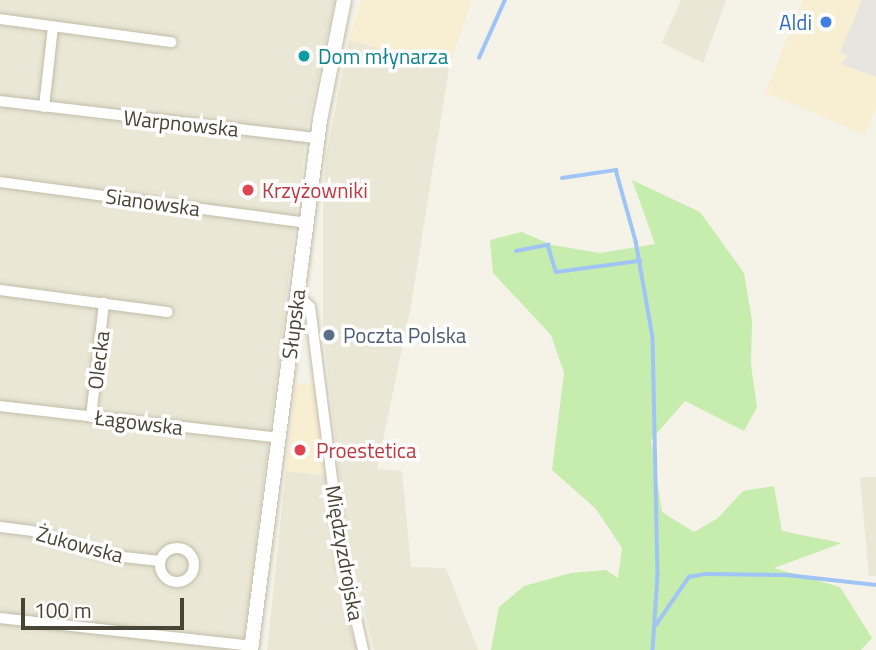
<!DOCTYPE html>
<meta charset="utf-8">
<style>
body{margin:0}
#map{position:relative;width:876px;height:650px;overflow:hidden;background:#f5f3e8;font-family:"Titillium Web",sans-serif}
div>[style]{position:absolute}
.residential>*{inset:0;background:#eae7d6}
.commercial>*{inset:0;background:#f8efd2}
.green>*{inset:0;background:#c6ecae}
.parking>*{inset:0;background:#e6e5e0}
.stream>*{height:3.5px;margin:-1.75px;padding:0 1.75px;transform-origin:1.75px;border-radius:1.75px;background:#a0c4f6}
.roads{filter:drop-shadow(0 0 2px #c2bdaa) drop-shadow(0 0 2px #c2bdaa)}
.minor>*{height:10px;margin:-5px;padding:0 5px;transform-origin:5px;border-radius:5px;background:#fff}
.minor>.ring{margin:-5px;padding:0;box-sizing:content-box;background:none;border:10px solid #fff;border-radius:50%}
.tertiary>*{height:14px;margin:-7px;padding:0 7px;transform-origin:7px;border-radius:7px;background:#fff}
.dots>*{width:19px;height:19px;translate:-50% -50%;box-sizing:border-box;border:4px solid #fff;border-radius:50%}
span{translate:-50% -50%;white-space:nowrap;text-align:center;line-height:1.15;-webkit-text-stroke:7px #fff;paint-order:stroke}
.shop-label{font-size:21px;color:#366cbe}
.right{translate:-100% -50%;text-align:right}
.culture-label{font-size:21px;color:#0d838f}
.left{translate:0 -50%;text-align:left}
.street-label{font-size:21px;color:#494536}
.health-label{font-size:21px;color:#be3a42}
.service-label{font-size:21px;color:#4e5e75}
.scale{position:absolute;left:21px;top:598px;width:163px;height:32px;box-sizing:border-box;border:4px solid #494536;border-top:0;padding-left:9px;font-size:21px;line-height:24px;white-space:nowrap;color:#494536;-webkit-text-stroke:5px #fff;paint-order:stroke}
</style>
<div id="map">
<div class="residential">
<i style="clip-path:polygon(0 0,335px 0,307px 128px,243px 650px,0 650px)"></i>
<i style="clip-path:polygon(681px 0,726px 0,703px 63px,662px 43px)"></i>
<i style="clip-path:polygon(349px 40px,449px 68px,411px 305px,377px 469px,402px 471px,411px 567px,446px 568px,478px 650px,374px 650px,346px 533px,323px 328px,323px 205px,326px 156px)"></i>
<i style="clip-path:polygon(286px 471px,325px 475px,337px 578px,357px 650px,267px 650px)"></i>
<i style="clip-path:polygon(860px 477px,876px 477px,876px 576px,869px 576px)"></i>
</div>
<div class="commercial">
<i style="clip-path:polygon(361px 0,472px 0,449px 68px,349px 40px)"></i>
<i style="clip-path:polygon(803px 0,876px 0,876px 107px,865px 135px,765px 92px)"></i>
<i style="clip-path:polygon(296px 383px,316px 385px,325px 475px,286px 471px)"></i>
</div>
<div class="green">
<i style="clip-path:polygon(632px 180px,700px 212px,744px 273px,752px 320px,751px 365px,757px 407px,744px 431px,685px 401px,651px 440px,662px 512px,694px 532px,718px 518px,743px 491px,774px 486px,782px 531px,842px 543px,774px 568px,840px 587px,872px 638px,861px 650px,491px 650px,499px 607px,524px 586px,571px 573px,606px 570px,618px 578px,622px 548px,596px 509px,552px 470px,564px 373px,551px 335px,493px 273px,490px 240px,522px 232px,552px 245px,600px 253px,655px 244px)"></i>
</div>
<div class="parking">
<i style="clip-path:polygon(862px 0,876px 0,876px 77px,841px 64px,848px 56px,840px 52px)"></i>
</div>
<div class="stream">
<i style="left:479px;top:58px;width:64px;rotate:-65.9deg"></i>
<i style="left:562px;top:178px;width:55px;rotate:-8.4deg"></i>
<i style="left:616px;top:170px;width:74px;rotate:74.3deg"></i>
<i style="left:636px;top:241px;width:97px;rotate:80deg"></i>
<i style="left:653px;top:337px;width:238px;rotate:88.8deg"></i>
<i style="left:658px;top:575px;width:75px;rotate:93.8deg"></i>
<i style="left:516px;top:251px;width:33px;rotate:-11deg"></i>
<i style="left:548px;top:245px;width:28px;rotate:73deg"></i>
<i style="left:556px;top:272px;width:85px;rotate:-7.5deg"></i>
<i style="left:656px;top:625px;width:58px;rotate:-55.5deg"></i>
<i style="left:689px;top:577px;width:16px;rotate:-11deg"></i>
<i style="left:705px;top:574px;width:82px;rotate:0.7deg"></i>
<i style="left:787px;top:575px;width:90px;rotate:6.4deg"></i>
</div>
<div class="roads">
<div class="minor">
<i style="left:0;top:19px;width:173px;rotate:7.7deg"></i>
<i style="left:0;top:101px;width:319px;rotate:6.7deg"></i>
<i style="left:44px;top:107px;width:81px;rotate:-83.6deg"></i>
<i style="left:0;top:182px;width:309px;rotate:7.6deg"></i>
<i style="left:0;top:290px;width:169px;rotate:7.5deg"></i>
<i style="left:297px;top:295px;width:18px;rotate:43deg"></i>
<i style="left:310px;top:307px;width:253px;rotate:82.7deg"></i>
<i style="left:342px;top:558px;width:94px;rotate:77.1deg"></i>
<i style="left:0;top:406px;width:281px;rotate:6.5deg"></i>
<i style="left:91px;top:417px;width:115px;rotate:-83.5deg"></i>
<i style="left:0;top:527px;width:32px;rotate:7deg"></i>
<i style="left:32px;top:531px;width:77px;rotate:18.2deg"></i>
<i style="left:105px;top:555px;width:55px;rotate:6.2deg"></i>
<i class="ring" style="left:160px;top:548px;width:24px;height:24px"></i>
<i style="left:0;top:618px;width:254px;rotate:6.3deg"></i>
</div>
<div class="tertiary">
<i style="left:251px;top:650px;width:534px;rotate:-82.58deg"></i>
<i style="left:320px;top:120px;width:122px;rotate:-78.7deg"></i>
</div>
</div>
<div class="dots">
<i style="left:826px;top:22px;background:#3f7fe0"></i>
<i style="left:304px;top:56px;background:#0f9aa8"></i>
<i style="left:248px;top:190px;background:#e0444e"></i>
<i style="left:329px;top:335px;background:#5c6f8a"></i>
<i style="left:300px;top:450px;background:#e0444e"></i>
</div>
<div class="shop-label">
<span class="right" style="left:812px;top:22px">Aldi</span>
</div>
<div class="culture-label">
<span class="left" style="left:318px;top:56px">Dom młynarza</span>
</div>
<div class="street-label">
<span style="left:181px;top:123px;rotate:6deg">Warpnowska</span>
<span style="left:153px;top:202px;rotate:8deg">Sianowska</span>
<span style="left:293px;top:324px;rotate:-83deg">Słupska</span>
<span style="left:98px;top:360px;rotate:-83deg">Olecka</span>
<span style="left:139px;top:422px;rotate:7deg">Łagowska</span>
<span style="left:80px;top:544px;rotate:15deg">Żukowska</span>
<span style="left:345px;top:553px;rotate:80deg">Międzyzdrojska</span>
</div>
<div class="health-label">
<span class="left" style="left:262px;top:190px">Krzyżowniki</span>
<span class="left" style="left:316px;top:450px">Proestetica</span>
</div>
<div class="service-label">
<span class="left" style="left:343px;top:335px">Poczta Polska</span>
</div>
<div class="scale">100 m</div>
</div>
